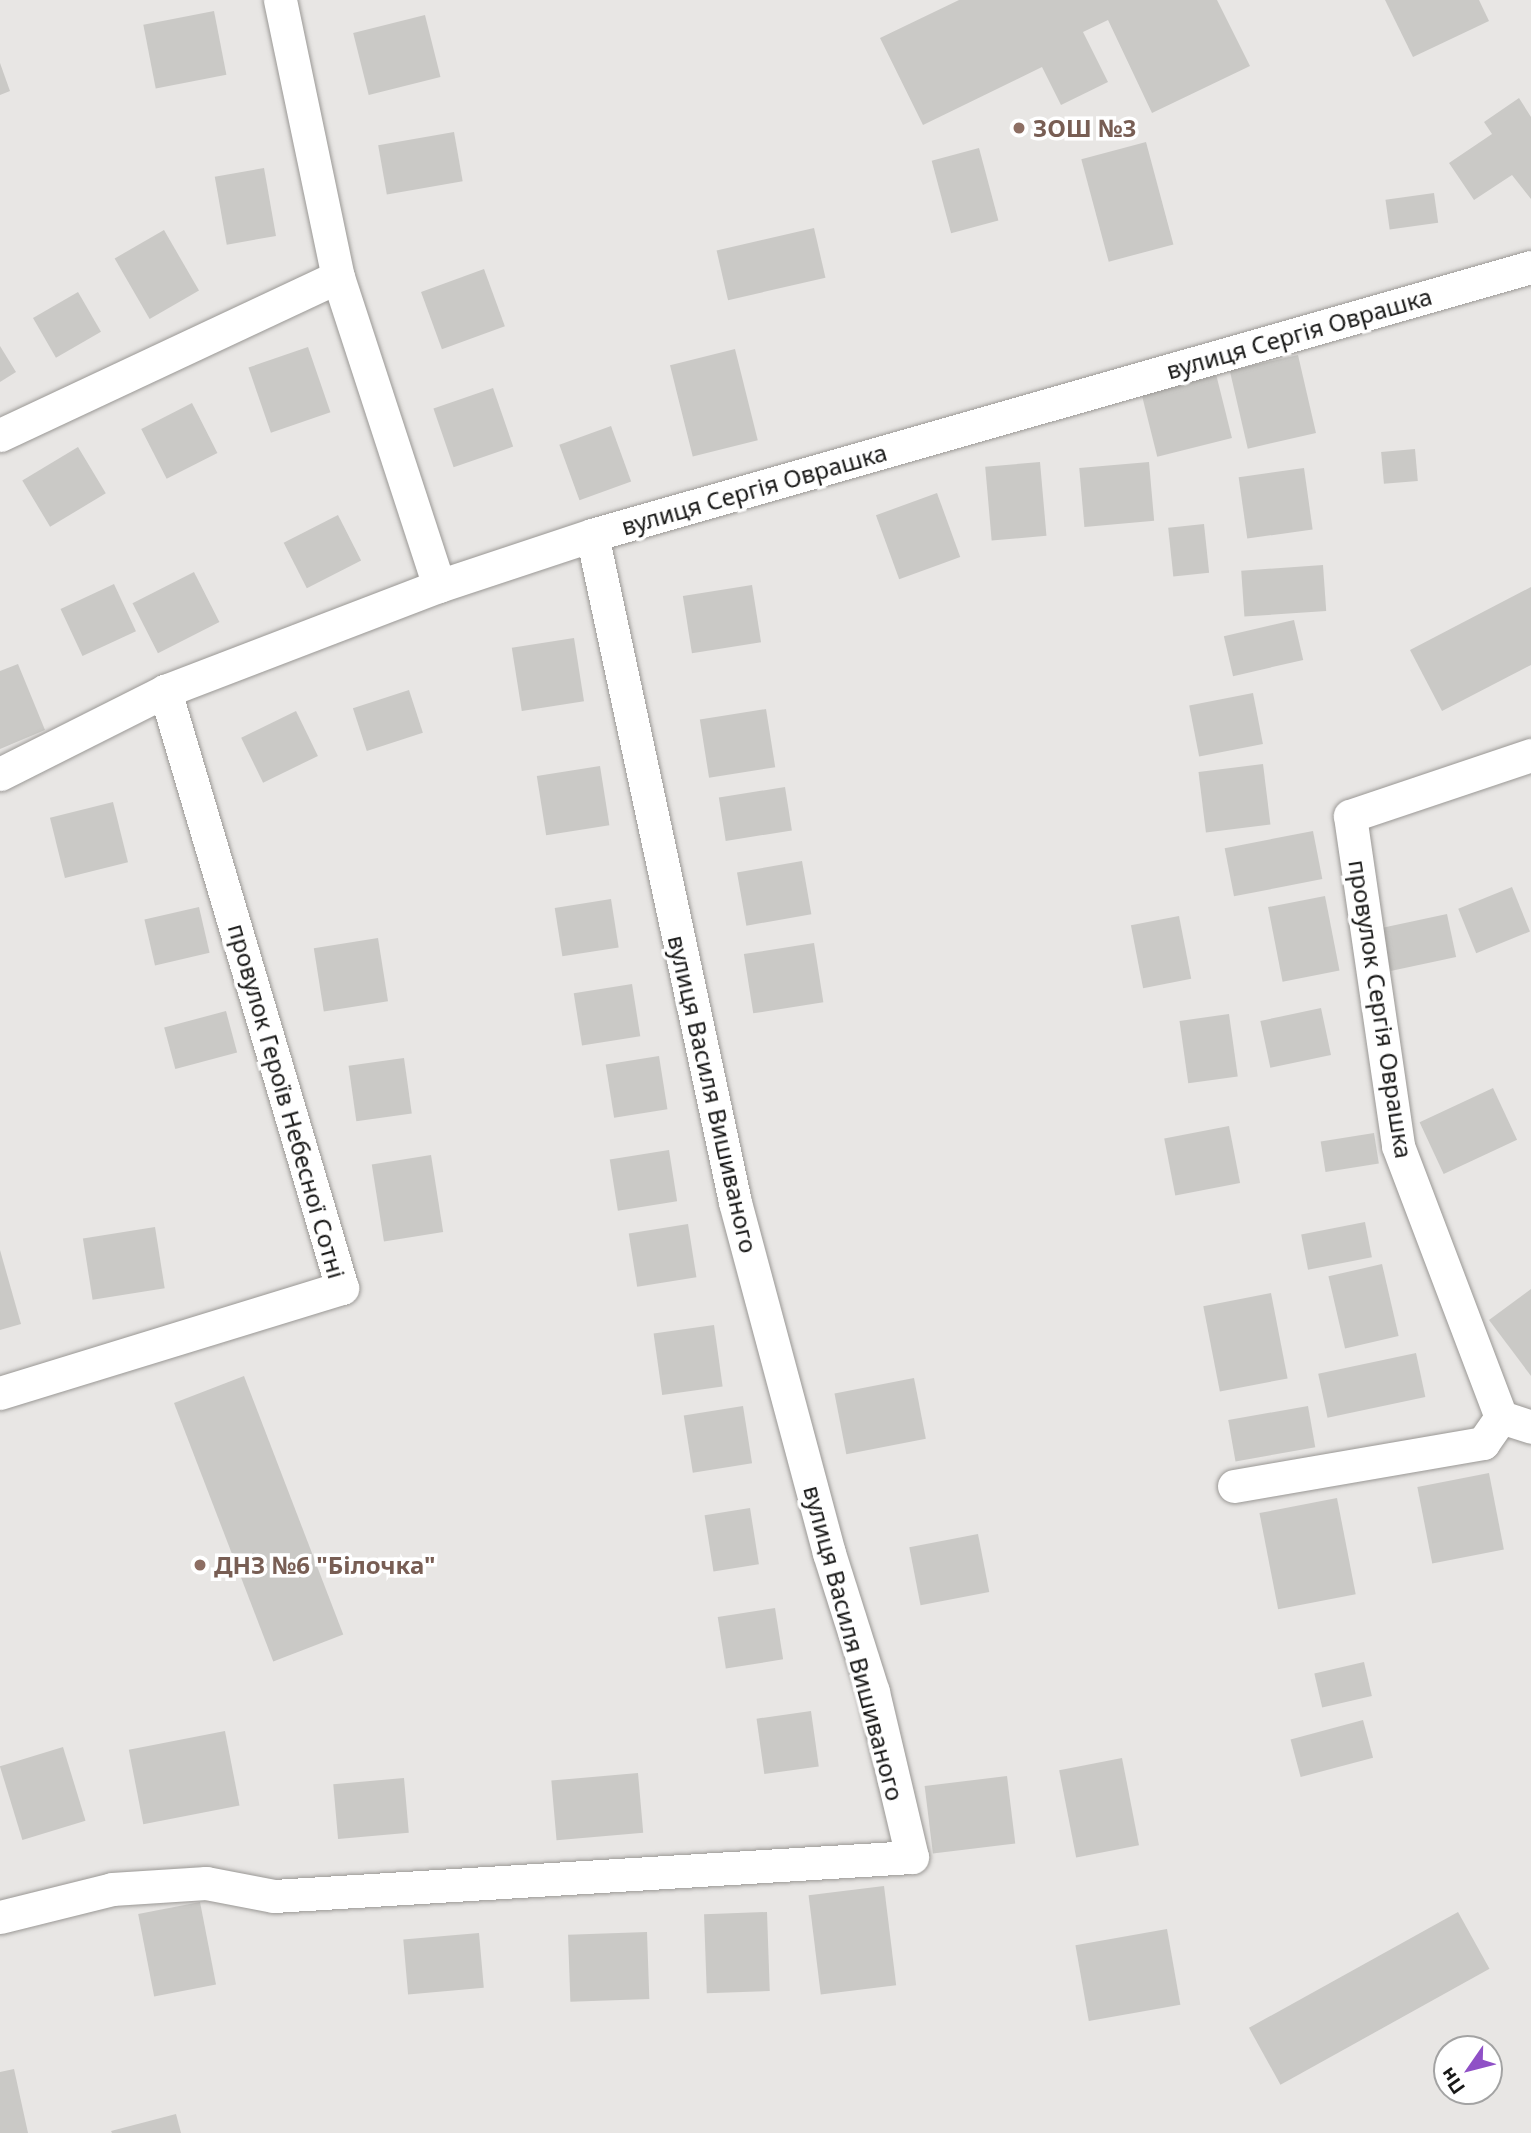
<!DOCTYPE html>
<meta charset="utf-8">
<style>
body{margin:0}
#map{position:relative;width:1531px;height:2133px;overflow:hidden;background:#e8e6e4;font-family:"Noto Sans",sans-serif}
div>[style]{position:absolute}
.building>*{inset:0;background:#cac9c6;transform-origin:0 0}
.roads{filter:drop-shadow(0 0 2px #9a9895) drop-shadow(0 0 2px #9a9895)}
.minor>*{height:33px;margin:-16.5px;padding:0 16.5px;transform-origin:16.5px;border-radius:16.5px;background:#fff}
.dots>*{width:19px;height:19px;translate:-50% -50%;box-sizing:border-box;border:4px solid #fff;border-radius:50%}
span{translate:-50% -50%;white-space:nowrap;text-align:center;line-height:1.15;-webkit-text-stroke:7px #fff;paint-order:stroke}
.education-label{font-size:24px;color:#785e54;font-weight:700}
.left{translate:0 -50%;text-align:left}
.street-label{font-size:24px;color:#191918}
.north{position:absolute;left:1433px;top:2035px;width:70px;height:70px;box-sizing:border-box;background:#fff;border:2px solid #a3a3a3;border-radius:50%;rotate:235deg;font-size:19px;font-weight:700;line-height:28px;text-align:center;color:#191918}
.north::after{content:'';display:block;margin:auto;width:24px;height:32px;background:#8f50c6;clip-path:polygon(50% 0,100% 100%,50% 72%,0 100%)}
</style>
<div id="map">
<div class="building">
<i style="clip-path:polygon(959px 0,1217px 0,1250px 66px,1152px 113px,1108px 20px,1083px 32px,1108px 82px,1061px 105px,1042px 67px,923px 125px,880px 38px)"></i>
<i style="clip-path:polygon(1385px 0,1479px 0,1489px 21px,1413px 57px)"></i>
<i style="left:214px;top:11px;width:65px;height:72px;rotate:79deg"></i>
<i style="left:425px;top:15px;width:64px;height:74px;rotate:76deg"></i>
<i style="clip-path:polygon(0 63px,10px 91px,0 95px)"></i>
<i style="clip-path:polygon(1519px 98px,1531px 117px,1531px 199px,1512px 175px,1474px 200px,1449px 163px,1492px 134px,1484px 122px)"></i>
<i style="left:454px;top:132px;width:50px;height:77px;rotate:80deg"></i>
<i style="left:1146px;top:142px;width:106px;height:67px;rotate:75deg"></i>
<i style="left:979px;top:148px;width:75px;height:49px;rotate:75deg"></i>
<i style="left:264px;top:168px;width:69px;height:50px;rotate:80deg"></i>
<i style="left:1434px;top:193px;width:30px;height:49px;rotate:82deg"></i>
<i style="left:814px;top:228px;width:51px;height:100px;rotate:77deg"></i>
<i style="left:164px;top:230px;width:70px;height:57px;rotate:60deg"></i>
<i style="left:484px;top:269px;width:61px;height:67px;rotate:70deg"></i>
<i style="left:78px;top:292px;width:46px;height:52px;rotate:60deg"></i>
<i style="clip-path:polygon(0 346px,16px 372px,0 382px)"></i>
<i style="left:308px;top:347px;width:69px;height:63px;rotate:71deg"></i>
<i style="left:735px;top:349px;width:94px;height:67px;rotate:76deg"></i>
<i style="left:1298px;top:355px;width:80px;height:70px;rotate:77deg"></i>
<i style="left:1216px;top:374px;width:66px;height:77px;rotate:76deg"></i>
<i style="left:493px;top:388px;width:62px;height:63px;rotate:71deg"></i>
<i style="left:192px;top:403px;width:56px;height:57px;rotate:63deg"></i>
<i style="left:611px;top:426px;width:59px;height:55px;rotate:70deg"></i>
<i style="left:78px;top:447px;width:54px;height:65px;rotate:59deg"></i>
<i style="left:1415px;top:449px;width:32px;height:34px;rotate:85deg"></i>
<i style="left:1040px;top:462px;width:74px;height:55px;rotate:85deg"></i>
<i style="left:1149px;top:462px;width:59px;height:70px;rotate:85deg"></i>
<i style="left:1304px;top:468px;width:62px;height:66px;rotate:82deg"></i>
<i style="left:937px;top:493px;width:68px;height:65px;rotate:70deg"></i>
<i style="left:338px;top:515px;width:51px;height:61px;rotate:63deg"></i>
<i style="left:1204px;top:524px;width:49px;height:36px;rotate:84deg"></i>
<i style="left:1323px;top:565px;width:46px;height:82px;rotate:86deg"></i>
<i style="left:194px;top:572px;width:56px;height:69px;rotate:63deg"></i>
<i style="left:114px;top:584px;width:52px;height:59px;rotate:65deg"></i>
<i style="left:752px;top:585px;width:58px;height:70px;rotate:81deg"></i>
<i style="clip-path:polygon(1531px 587px,1531px 665px,1442px 711px,1410px 650px)"></i>
<i style="left:1294px;top:620px;width:41px;height:72px;rotate:77deg"></i>
<i style="left:574px;top:638px;width:64px;height:63px;rotate:81deg"></i>
<i style="clip-path:polygon(18px 664px,45px 730px,0 749px,0 671px)"></i>
<i style="left:409px;top:690px;width:45px;height:59px;rotate:72deg"></i>
<i style="left:1253px;top:693px;width:52px;height:65px;rotate:79deg"></i>
<i style="left:766px;top:709px;width:59px;height:67px;rotate:81deg"></i>
<i style="left:296px;top:711px;width:50px;height:61px;rotate:64deg"></i>
<i style="left:1263px;top:764px;width:61px;height:65px;rotate:83deg"></i>
<i style="left:600px;top:766px;width:60px;height:64px;rotate:81deg"></i>
<i style="left:785px;top:787px;width:44px;height:67px;rotate:81deg"></i>
<i style="left:113px;top:802px;width:62px;height:65px;rotate:76deg"></i>
<i style="left:1313px;top:831px;width:49px;height:90px;rotate:79deg"></i>
<i style="left:802px;top:861px;width:54px;height:66px;rotate:80deg"></i>
<i style="left:1512px;top:887px;width:48px;height:58px;rotate:68deg"></i>
<i style="left:1325px;top:896px;width:76px;height:58px;rotate:79deg"></i>
<i style="left:611px;top:899px;width:49px;height:57px;rotate:81deg"></i>
<i style="left:199px;top:907px;width:47px;height:56px;rotate:77deg"></i>
<i style="left:1447px;top:914px;width:44px;height:67px;rotate:78deg"></i>
<i style="left:1179px;top:916px;width:64px;height:49px;rotate:79deg"></i>
<i style="left:378px;top:938px;width:64px;height:65px;rotate:81deg"></i>
<i style="left:814px;top:943px;width:60px;height:71px;rotate:81deg"></i>
<i style="left:632px;top:984px;width:53px;height:59px;rotate:81deg"></i>
<i style="left:1321px;top:1008px;width:48px;height:62px;rotate:78deg"></i>
<i style="left:226px;top:1011px;width:43px;height:64px;rotate:75deg"></i>
<i style="left:1229px;top:1014px;width:63px;height:50px;rotate:82deg"></i>
<i style="left:659px;top:1056px;width:54px;height:54px;rotate:81deg"></i>
<i style="left:404px;top:1058px;width:56px;height:56px;rotate:82deg"></i>
<i style="left:1493px;top:1088px;width:57px;height:81px;rotate:65deg"></i>
<i style="left:1229px;top:1126px;width:58px;height:66px;rotate:79deg"></i>
<i style="left:1374px;top:1133px;width:31px;height:54px;rotate:81deg"></i>
<i style="left:669px;top:1150px;width:52px;height:60px;rotate:81deg"></i>
<i style="left:431px;top:1155px;width:78px;height:60px;rotate:81deg"></i>
<i style="left:1365px;top:1222px;width:36px;height:65px;rotate:79deg"></i>
<i style="left:688px;top:1224px;width:54px;height:60px;rotate:81deg"></i>
<i style="left:155px;top:1227px;width:62px;height:73px;rotate:81deg"></i>
<i style="clip-path:polygon(0 1250px,21px 1324px,0 1330px)"></i>
<i style="left:1382px;top:1264px;width:74px;height:55px;rotate:77deg"></i>
<i style="clip-path:polygon(1531px 1289px,1531px 1376px,1489px 1320px)"></i>
<i style="left:1271px;top:1293px;width:87px;height:69px;rotate:79deg"></i>
<i style="left:714px;top:1325px;width:62px;height:61px;rotate:82deg"></i>
<i style="left:1416px;top:1353px;width:45px;height:100px;rotate:78deg"></i>
<i style="left:244px;top:1376px;width:277px;height:75px;rotate:69deg"></i>
<i style="left:914px;top:1378px;width:62px;height:81px;rotate:79deg"></i>
<i style="left:743px;top:1406px;width:58px;height:60px;rotate:81deg"></i>
<i style="left:1308px;top:1406px;width:42px;height:81px;rotate:80deg"></i>
<i style="left:1489px;top:1473px;width:78px;height:73px;rotate:79deg"></i>
<i style="left:1337px;top:1498px;width:98px;height:79px;rotate:79deg"></i>
<i style="left:750px;top:1508px;width:57px;height:46px;rotate:81deg"></i>
<i style="left:978px;top:1534px;width:59px;height:70px;rotate:79deg"></i>
<i style="left:775px;top:1608px;width:52px;height:58px;rotate:81deg"></i>
<i style="left:1364px;top:1662px;width:35px;height:51px;rotate:77deg"></i>
<i style="left:811px;top:1711px;width:56px;height:55px;rotate:82deg"></i>
<i style="left:1363px;top:1720px;width:39px;height:75px;rotate:75deg"></i>
<i style="left:225px;top:1731px;width:76px;height:98px;rotate:79deg"></i>
<i style="left:63px;top:1747px;width:77px;height:66px;rotate:73deg"></i>
<i style="left:1122px;top:1758px;width:89px;height:64px;rotate:79deg"></i>
<i style="left:638px;top:1773px;width:60px;height:87px;rotate:85deg"></i>
<i style="left:1007px;top:1776px;width:68px;height:83px;rotate:83deg"></i>
<i style="left:404px;top:1778px;width:55px;height:71px;rotate:85deg"></i>
<i style="left:884px;top:1886px;width:100px;height:76px;rotate:83deg"></i>
<i style="left:200px;top:1902px;width:84px;height:63px;rotate:79deg"></i>
<i style="left:767px;top:1912px;width:79px;height:63px;rotate:88deg"></i>
<i style="left:1458px;top:1912px;width:65px;height:239px;rotate:61deg"></i>
<i style="left:1167px;top:1929px;width:77px;height:93px;rotate:80deg"></i>
<i style="left:647px;top:1932px;width:67px;height:79px;rotate:88deg"></i>
<i style="left:479px;top:1933px;width:55px;height:76px;rotate:85deg"></i>
<i style="clip-path:polygon(14px 2069px,28px 2133px,0 2133px,0 2072px)"></i>
<i style="clip-path:polygon(176px 2114px,181px 2133px,112px 2133px,111px 2131px)"></i>
</div>
<div class="roads">
<div class="minor">
<i style="left:280px;top:0;width:283px;rotate:78.2deg"></i>
<i style="left:338px;top:277px;width:325px;rotate:71.9deg"></i>
<i style="left:0;top:435px;width:373px;rotate:-25.1deg"></i>
<i style="left:1531px;top:755px;width:191px;rotate:161.4deg"></i>
<i style="left:1350px;top:816px;width:333px;rotate:81.7deg"></i>
<i style="left:1398px;top:1146px;width:290px;rotate:69.2deg"></i>
<i style="left:1501px;top:1417px;width:32px;rotate:18deg"></i>
<i style="left:0;top:774px;width:185px;rotate:-26.7deg"></i>
<i style="left:165px;top:691px;width:293px;rotate:-21deg"></i>
<i style="left:439px;top:586px;width:161px;rotate:-18.4deg"></i>
<i style="left:592px;top:535px;width:976px;rotate:-15.93deg"></i>
<i style="left:0;top:1393px;width:358px;rotate:-17.1deg"></i>
<i style="left:342px;top:1288px;width:623px;rotate:-106.51deg"></i>
<i style="left:1234px;top:1486px;width:253px;rotate:-9.8deg"></i>
<i style="left:1483px;top:1443px;width:32px;rotate:-55deg"></i>
<i style="left:0;top:1917px;width:115px;rotate:-14deg"></i>
<i style="left:112px;top:1889px;width:94px;rotate:-3.7deg"></i>
<i style="left:206px;top:1883px;width:69px;rotate:10.8deg"></i>
<i style="left:274px;top:1896px;width:639px;rotate:-3.5deg"></i>
<i style="left:912px;top:1857px;width:170px;rotate:-103.3deg"></i>
<i style="left:873px;top:1692px;width:146px;rotate:-107.6deg"></i>
<i style="left:829px;top:1553px;width:363px;rotate:-105deg"></i>
<i style="left:735px;top:1202px;width:682px;rotate:-102.1deg"></i>
</div>
</div>
<div class="dots">
<i style="left:1019px;top:128px;background:#8d6e63"></i>
<i style="left:200px;top:1565px;background:#8d6e63"></i>
</div>
<div class="education-label">
<span class="left" style="left:1033px;top:128px">ЗОШ №3</span>
<span class="left" style="left:214px;top:1565px">ДНЗ №6 "Білочка"</span>
</div>
<div class="street-label">
<span style="left:1299px;top:333px;rotate:-16deg">вулиця Сергія Оврашка</span>
<span style="left:754px;top:489px;rotate:-16deg">вулиця Сергія Оврашка</span>
<span style="left:1381px;top:1009px;rotate:81deg">провулок Сергія Оврашка</span>
<span style="left:713px;top:1094px;rotate:77deg">вулиця Василя Вишиваного</span>
<span style="left:287px;top:1101px;rotate:74deg">провулок Героїв Небесної Сотні</span>
<span style="left:854px;top:1643px;rotate:75deg">вулиця Василя Вишиваного</span>
</div>
<div class="north">Пн</div>
</div>
